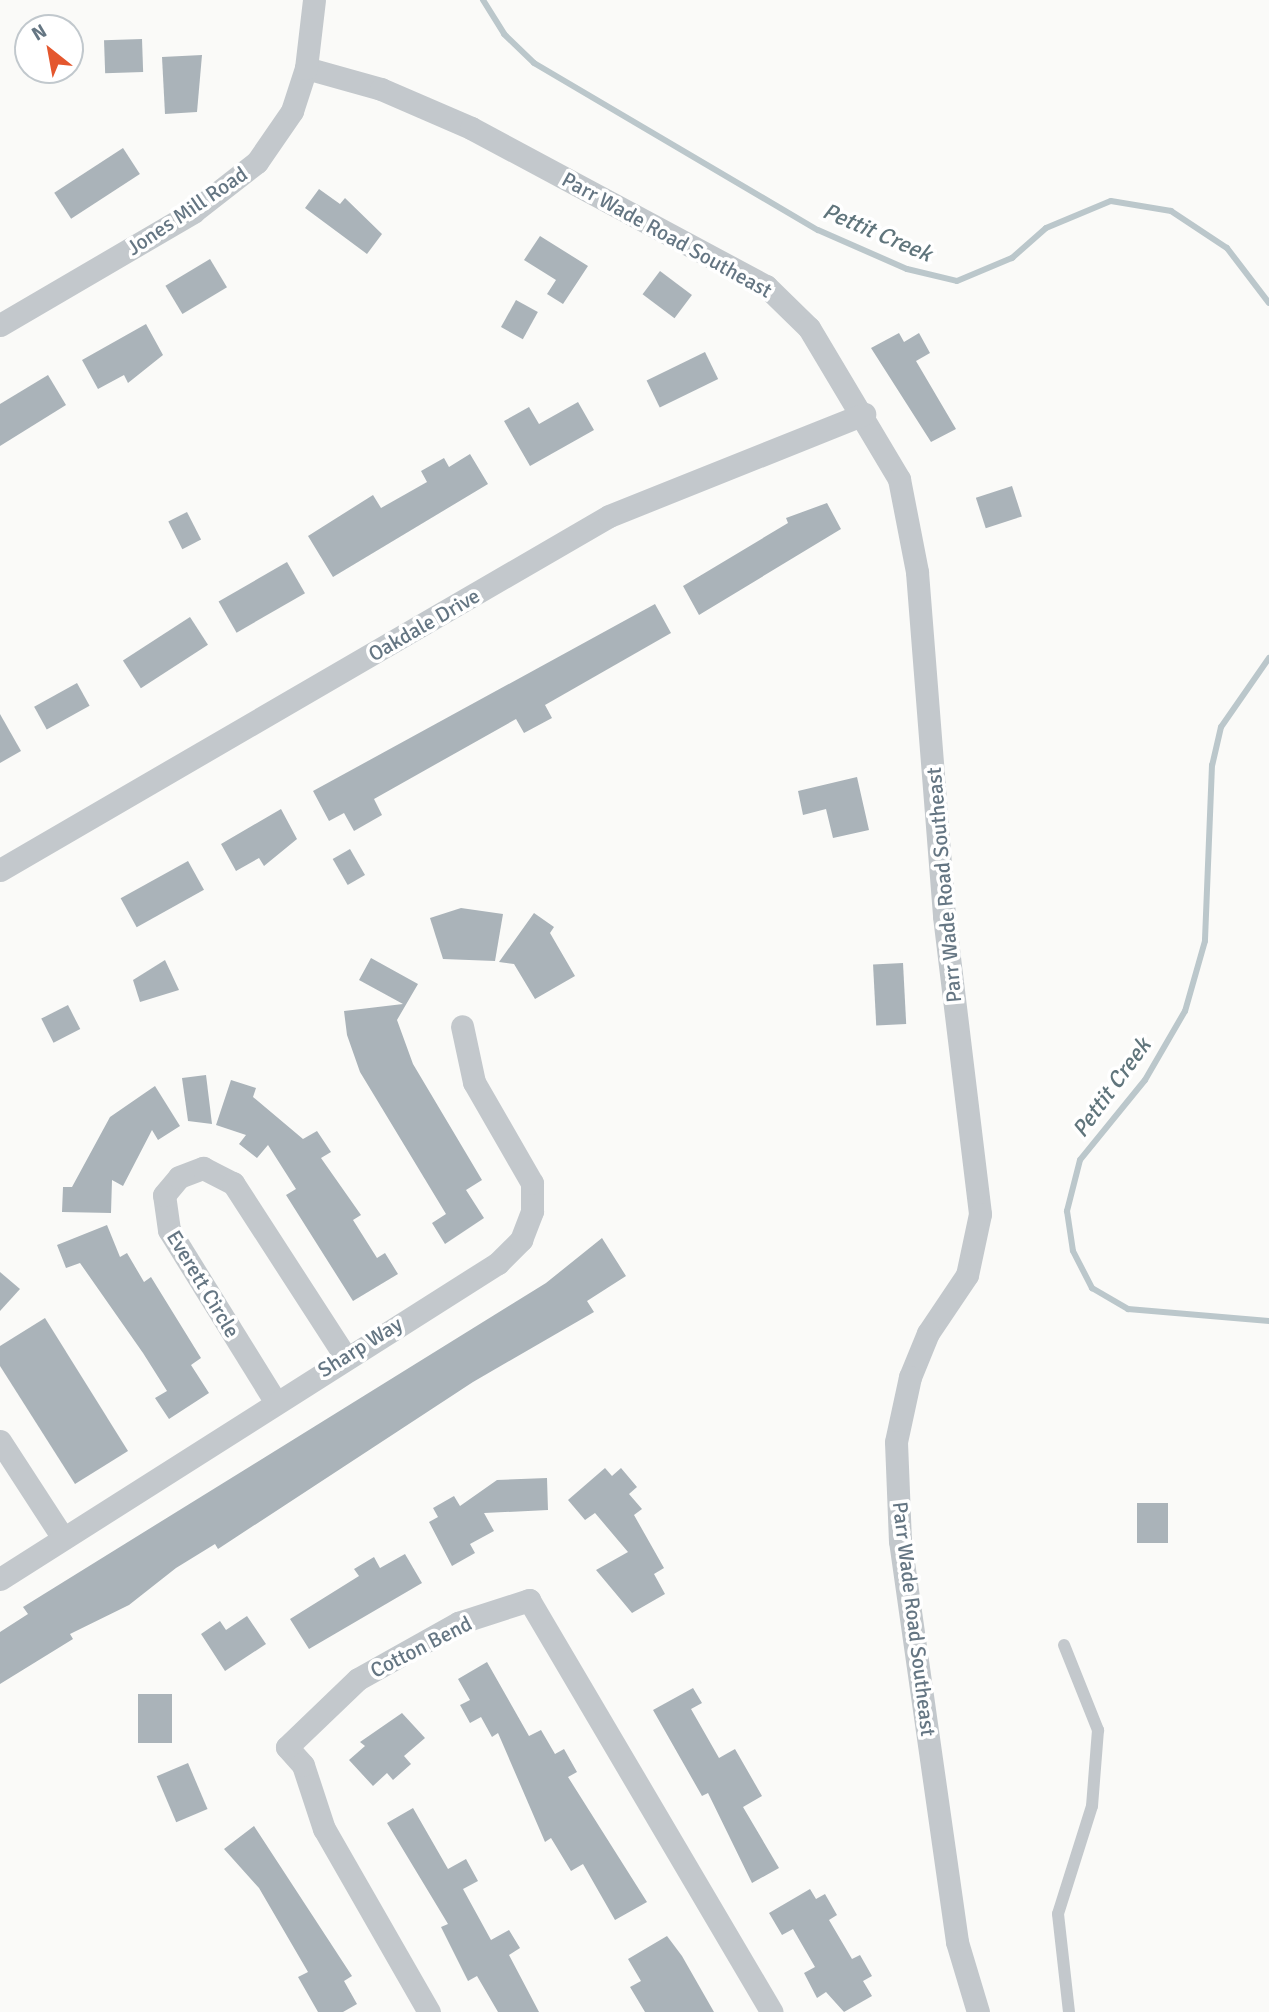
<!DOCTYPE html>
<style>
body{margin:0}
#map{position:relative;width:1269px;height:2012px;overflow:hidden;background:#fafaf8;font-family:Signika,sans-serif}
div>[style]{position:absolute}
.stream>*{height:6px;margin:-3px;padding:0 3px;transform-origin:3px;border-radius:3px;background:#bbc7cb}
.building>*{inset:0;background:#aab3b9;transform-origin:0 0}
.service>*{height:12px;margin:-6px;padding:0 6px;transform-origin:6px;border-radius:6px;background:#c3c8cc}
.minor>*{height:23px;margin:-11.5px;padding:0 11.5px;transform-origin:11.5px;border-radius:11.5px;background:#c3c8cc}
span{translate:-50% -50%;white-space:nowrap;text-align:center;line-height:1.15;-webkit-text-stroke:7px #fff;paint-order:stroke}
.street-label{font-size:21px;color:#657683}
.water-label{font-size:23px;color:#60757c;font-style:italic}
.north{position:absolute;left:14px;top:14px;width:70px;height:70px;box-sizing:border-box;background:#fff;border:2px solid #c1c8cd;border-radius:50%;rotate:329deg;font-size:19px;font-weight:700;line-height:28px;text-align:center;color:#657683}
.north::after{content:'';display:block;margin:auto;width:24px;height:32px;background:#e4572e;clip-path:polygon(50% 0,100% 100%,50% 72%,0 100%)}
</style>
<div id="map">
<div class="stream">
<i style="left:483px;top:0;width:40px;rotate:58deg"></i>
<i style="left:504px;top:34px;width:42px;rotate:44deg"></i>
<i style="left:534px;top:63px;width:329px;rotate:30.5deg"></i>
<i style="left:818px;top:230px;width:97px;rotate:23.7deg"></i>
<i style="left:907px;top:269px;width:51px;rotate:13.5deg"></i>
<i style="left:957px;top:281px;width:60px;rotate:-22.7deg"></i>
<i style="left:1012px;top:258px;width:45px;rotate:-41.4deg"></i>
<i style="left:1046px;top:228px;width:70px;rotate:-22.6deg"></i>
<i style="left:1111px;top:201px;width:61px;rotate:9.5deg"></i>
<i style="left:1171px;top:211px;width:67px;rotate:33.5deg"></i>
<i style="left:1227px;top:248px;width:69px;rotate:52.6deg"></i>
<i style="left:1269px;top:658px;width:84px;rotate:124.8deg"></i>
<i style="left:1221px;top:727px;width:39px;rotate:103deg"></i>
<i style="left:1212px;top:765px;width:176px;rotate:92.3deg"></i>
<i style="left:1205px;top:941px;width:73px;rotate:105.9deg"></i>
<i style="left:1185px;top:1011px;width:80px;rotate:120.1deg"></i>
<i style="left:1145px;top:1080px;width:103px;rotate:129.1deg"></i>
<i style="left:1080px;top:1160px;width:53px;rotate:104.3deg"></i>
<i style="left:1067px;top:1211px;width:40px;rotate:81.5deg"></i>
<i style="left:1073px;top:1251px;width:42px;rotate:62.8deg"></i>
<i style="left:1092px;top:1288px;width:42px;rotate:30.3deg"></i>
<i style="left:1128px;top:1309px;width:142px;rotate:4.9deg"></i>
</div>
<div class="building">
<i style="left:142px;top:39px;width:33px;height:38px;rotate:88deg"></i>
<i style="clip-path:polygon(202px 55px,197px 112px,165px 114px,162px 57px)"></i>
<i style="left:123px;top:148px;width:31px;height:82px;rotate:57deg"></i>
<i style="clip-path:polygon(319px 189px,340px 204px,345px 198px,382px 234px,367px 254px,305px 208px)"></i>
<i style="clip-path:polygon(540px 236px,588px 266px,563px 304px,547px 294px,556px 280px,524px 260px)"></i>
<i style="left:210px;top:259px;width:33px;height:52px;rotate:59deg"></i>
<i style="left:660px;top:271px;width:40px;height:29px;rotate:37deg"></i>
<i style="left:516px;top:300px;width:25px;height:31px;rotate:29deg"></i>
<i style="clip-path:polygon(146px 324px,163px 355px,128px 383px,124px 375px,98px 389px,82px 360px)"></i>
<i style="clip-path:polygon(899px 333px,904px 342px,919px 333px,930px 353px,916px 361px,956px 429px,931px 442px,871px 348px)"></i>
<i style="left:705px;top:352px;width:30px;height:65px;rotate:64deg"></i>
<i style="clip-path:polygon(48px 375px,66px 405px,0 446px,0 404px)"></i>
<i style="clip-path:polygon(578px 402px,594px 430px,530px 466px,504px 421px,529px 407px,539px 424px)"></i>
<i style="clip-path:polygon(470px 454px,488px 484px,333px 577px,308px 536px,373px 495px,381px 508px,427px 482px,421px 471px,444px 458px,449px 467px)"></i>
<i style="left:1012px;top:486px;width:32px;height:38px;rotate:72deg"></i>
<i style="clip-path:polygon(827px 503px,841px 529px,699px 615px,683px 586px,788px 523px,786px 518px)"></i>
<i style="left:187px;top:512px;width:31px;height:21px;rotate:63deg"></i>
<i style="left:287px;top:562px;width:36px;height:79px;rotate:60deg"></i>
<i style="clip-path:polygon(655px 604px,671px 633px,545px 705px,552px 718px,524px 733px,516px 719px,374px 799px,382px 815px,354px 831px,344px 813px,329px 821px,313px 791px)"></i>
<i style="left:190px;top:617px;width:33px;height:80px;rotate:57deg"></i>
<i style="left:77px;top:683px;width:26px;height:49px;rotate:61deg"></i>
<i style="clip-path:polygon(0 714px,21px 751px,0 763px)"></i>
<i style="clip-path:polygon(857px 777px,869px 830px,833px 838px,826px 809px,803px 815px,798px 791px)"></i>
<i style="clip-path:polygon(281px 809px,297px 839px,264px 866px,259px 858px,236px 871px,221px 844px)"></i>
<i style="left:350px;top:849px;width:30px;height:20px;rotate:60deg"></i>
<i style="left:188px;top:861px;width:33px;height:77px;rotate:61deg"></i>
<i style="clip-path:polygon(461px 908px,503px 914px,495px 961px,443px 959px,430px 918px)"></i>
<i style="clip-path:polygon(534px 913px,554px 927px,550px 933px,575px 976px,535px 999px,514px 964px,499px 962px)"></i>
<i style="clip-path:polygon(371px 958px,418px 984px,397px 1020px,413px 1064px,482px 1180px,466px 1190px,484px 1218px,445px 1244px,432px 1223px,446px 1214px,360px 1072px,347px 1035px,344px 1011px,403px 1004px,359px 980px)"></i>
<i style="clip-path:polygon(165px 960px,179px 990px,140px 1002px,133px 980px)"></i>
<i style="left:903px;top:963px;width:61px;height:30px;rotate:87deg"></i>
<i style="left:68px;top:1005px;width:27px;height:30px;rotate:63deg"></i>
<i style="clip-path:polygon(206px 1075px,212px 1124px,188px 1121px,182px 1078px)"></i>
<i style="clip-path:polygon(231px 1080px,256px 1088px,253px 1097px,303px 1139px,317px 1131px,331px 1152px,321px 1158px,361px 1215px,353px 1220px,377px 1258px,385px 1253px,398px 1274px,353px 1301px,286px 1195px,296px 1189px,268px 1145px,257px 1158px,239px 1144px,246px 1135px,216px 1125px)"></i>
<i style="clip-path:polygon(155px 1086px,180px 1126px,158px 1140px,152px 1130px,123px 1186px,112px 1180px,111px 1213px,62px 1212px,63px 1187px,72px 1187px,110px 1117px)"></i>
<i style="clip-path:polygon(107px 1225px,120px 1257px,127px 1253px,144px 1282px,151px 1277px,201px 1358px,191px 1365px,209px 1393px,169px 1419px,155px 1398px,167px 1391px,143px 1353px,80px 1263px,66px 1268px,57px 1245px)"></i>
<i style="clip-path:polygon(602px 1238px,626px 1276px,587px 1301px,594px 1312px,473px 1382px,218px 1549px,215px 1544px,176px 1568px,129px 1605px,70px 1634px,73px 1639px,0 1684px,0 1632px,28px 1614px,23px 1607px,546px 1283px)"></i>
<i style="clip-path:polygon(0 1272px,20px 1289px,0 1311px)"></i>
<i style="clip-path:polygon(45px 1318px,128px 1451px,75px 1484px,0 1366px,0 1346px)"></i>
<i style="clip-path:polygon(605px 1468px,612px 1476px,621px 1468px,637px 1487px,629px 1494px,642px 1509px,634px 1515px,664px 1568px,654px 1574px,665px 1594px,632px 1613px,596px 1570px,628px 1552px,595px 1513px,585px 1520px,568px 1500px)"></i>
<i style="clip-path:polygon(547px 1478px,548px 1510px,484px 1513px,494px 1531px,470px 1544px,475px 1553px,452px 1566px,429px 1522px,438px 1517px,433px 1508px,454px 1496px,460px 1506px,497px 1480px)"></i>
<i style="left:1137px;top:1503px;width:31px;height:40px"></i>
<i style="clip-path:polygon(405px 1554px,422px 1583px,309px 1649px,290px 1619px,359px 1576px,354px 1569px,374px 1557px,380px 1568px)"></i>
<i style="clip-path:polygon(247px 1616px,266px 1644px,225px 1671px,201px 1634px,220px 1621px,226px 1630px)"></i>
<i style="clip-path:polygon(487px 1662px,529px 1736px,541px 1730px,555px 1754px,564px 1749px,577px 1772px,568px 1777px,647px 1902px,615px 1920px,583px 1864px,571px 1871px,551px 1838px,545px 1842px,498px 1733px,492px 1737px,481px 1717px,470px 1723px,460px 1705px,470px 1700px,458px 1679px)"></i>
<i style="clip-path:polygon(693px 1688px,702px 1703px,691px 1709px,719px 1758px,735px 1749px,762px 1796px,743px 1807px,779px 1868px,752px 1883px,708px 1793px,702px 1796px,653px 1710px)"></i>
<i style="left:138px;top:1694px;width:34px;height:49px"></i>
<i style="clip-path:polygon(402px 1713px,425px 1738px,404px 1756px,411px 1764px,393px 1780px,387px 1773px,373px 1786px,349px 1760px,365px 1746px,360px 1742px)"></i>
<i style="left:188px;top:1763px;width:50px;height:34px;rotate:67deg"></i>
<i style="clip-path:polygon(413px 1808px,448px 1869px,466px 1859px,478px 1881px,463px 1889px,491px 1940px,509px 1930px,520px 1948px,509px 1955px,539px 2012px,498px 2012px,477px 1976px,468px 1981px,441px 1927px,448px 1924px,387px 1823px)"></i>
<i style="clip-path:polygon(254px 1826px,352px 1976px,344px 1981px,357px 2004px,343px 2012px,318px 2012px,298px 1977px,308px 1972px,259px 1888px,224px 1849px)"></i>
<i style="clip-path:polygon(810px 1889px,816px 1899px,825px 1894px,837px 1915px,829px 1920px,852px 1959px,860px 1955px,872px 1976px,863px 1981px,872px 1996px,844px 2012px,826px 1992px,817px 1998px,804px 1973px,815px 1967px,793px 1929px,782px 1935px,769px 1913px)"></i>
<i style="clip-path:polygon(667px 1936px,682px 1956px,714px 2012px,645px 2012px,630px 1987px,641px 1981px,628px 1959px)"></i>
</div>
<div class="service">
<i style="left:1064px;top:1645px;width:92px;rotate:68.2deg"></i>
<i style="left:1098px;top:1730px;width:76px;rotate:94.5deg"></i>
<i style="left:1092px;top:1806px;width:113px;rotate:107.5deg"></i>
<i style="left:1058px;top:1914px;width:99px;rotate:83.6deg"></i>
</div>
<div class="minor">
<i style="left:306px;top:68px;width:78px;rotate:15.6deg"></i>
<i style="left:381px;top:89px;width:98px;rotate:23.4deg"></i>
<i style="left:471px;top:128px;width:335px;rotate:28.2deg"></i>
<i style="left:766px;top:286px;width:60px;rotate:44.3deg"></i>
<i style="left:809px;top:328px;width:176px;rotate:59.2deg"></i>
<i style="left:899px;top:479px;width:95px;rotate:79deg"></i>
<i style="left:917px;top:572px;width:345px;rotate:85.5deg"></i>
<i style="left:944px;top:916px;width:300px;rotate:83.1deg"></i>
<i style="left:980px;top:1214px;width:62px;rotate:102deg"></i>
<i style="left:967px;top:1275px;width:70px;rotate:123.9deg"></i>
<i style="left:928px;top:1333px;width:48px;rotate:112.2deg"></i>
<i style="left:910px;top:1377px;width:66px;rotate:102.2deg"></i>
<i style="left:896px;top:1442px;width:99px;rotate:87.7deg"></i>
<i style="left:900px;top:1541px;width:405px;rotate:81.9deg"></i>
<i style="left:957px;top:1942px;width:73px;rotate:73.3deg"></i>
<i style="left:0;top:325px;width:224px;rotate:-30.3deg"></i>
<i style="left:193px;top:212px;width:81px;rotate:-38deg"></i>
<i style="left:257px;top:162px;width:62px;rotate:-55.5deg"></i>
<i style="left:292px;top:111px;width:45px;rotate:-72deg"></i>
<i style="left:306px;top:68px;width:68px;rotate:-83.3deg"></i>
<i style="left:0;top:870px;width:704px;rotate:-30.17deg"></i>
<i style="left:609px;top:516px;width:275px;rotate:-21.8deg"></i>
<i style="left:275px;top:1401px;width:201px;rotate:-121.8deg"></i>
<i style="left:169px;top:1230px;width:35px;rotate:-98deg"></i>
<i style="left:164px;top:1195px;width:23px;rotate:-50deg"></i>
<i style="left:179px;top:1177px;width:26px;rotate:-21deg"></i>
<i style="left:203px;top:1168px;width:34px;rotate:27deg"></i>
<i style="left:233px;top:1183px;width:206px;rotate:57.1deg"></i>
<i style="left:0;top:1441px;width:116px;rotate:57deg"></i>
<i style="left:0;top:1579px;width:590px;rotate:-32.4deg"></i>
<i style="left:498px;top:1263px;width:33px;rotate:-45deg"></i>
<i style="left:521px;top:1240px;width:31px;rotate:-69deg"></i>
<i style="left:532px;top:1211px;width:28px;rotate:-90deg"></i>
<i style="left:532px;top:1183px;width:116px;rotate:-119.9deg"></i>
<i style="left:474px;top:1082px;width:57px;rotate:-102.1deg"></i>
<i style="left:429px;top:2012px;width:211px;rotate:-119.8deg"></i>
<i style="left:324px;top:1829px;width:67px;rotate:-108.2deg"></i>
<i style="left:303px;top:1765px;width:24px;rotate:-132deg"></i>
<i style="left:287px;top:1747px;width:98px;rotate:-43.8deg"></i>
<i style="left:358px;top:1679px;width:115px;rotate:-29.2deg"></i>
<i style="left:458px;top:1623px;width:75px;rotate:-17.9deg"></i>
<i style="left:529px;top:1600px;width:478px;rotate:59.5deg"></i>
</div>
<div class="street-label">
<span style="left:187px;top:211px;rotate:-34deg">Jones Mill Road</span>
<span style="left:667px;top:235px;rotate:29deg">Parr Wade Road Southeast</span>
<span style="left:424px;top:625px;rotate:-30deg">Oakdale Drive</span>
<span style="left:944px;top:885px;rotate:-95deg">Parr Wade Road Southeast</span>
<span style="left:203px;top:1284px;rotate:59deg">Everett Circle</span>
<span style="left:360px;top:1347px;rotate:-32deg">Sharp Way</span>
<span style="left:914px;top:1619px;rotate:83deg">Parr Wade Road Southeast</span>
<span style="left:421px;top:1647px;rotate:-27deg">Cotton Bend</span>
</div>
<div class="water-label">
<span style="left:877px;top:233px;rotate:23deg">Pettit Creek</span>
<span style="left:1112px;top:1088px;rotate:-54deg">Pettit Creek</span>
</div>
<div class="north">N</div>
</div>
